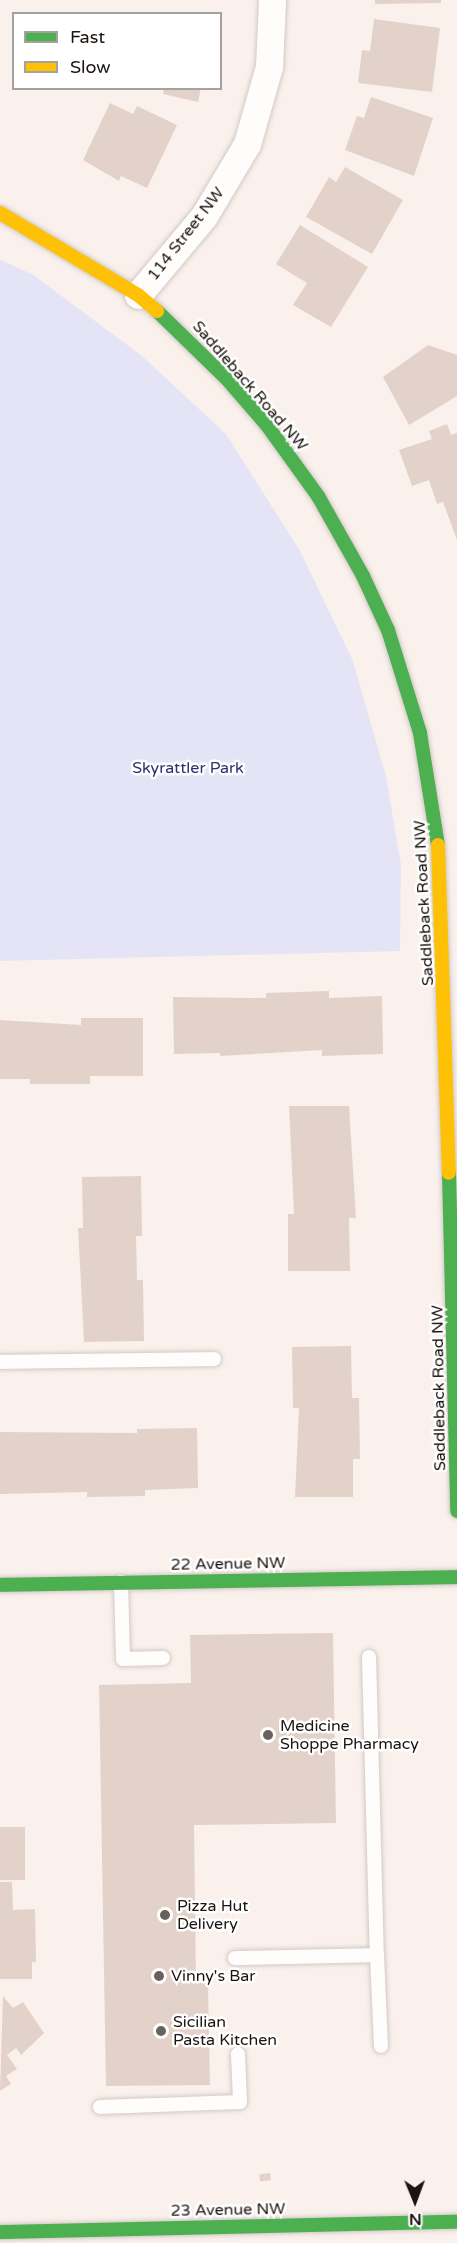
<!DOCTYPE html>
<style>
body{margin:0}
#map{position:relative;width:457px;height:2243px;overflow:hidden;background:#faf1ed;font-family:"Varela Round",sans-serif}
div>[style]{position:absolute}
.green>*{inset:0;background:#e5e4f6}
.building>*{inset:0;background:#e3d2ca;transform-origin:0 0}
.roads{filter:drop-shadow(0 0 2px #d2c9c5) drop-shadow(0 0 2px #d2c9c5)}
.lane>*{height:14px;margin:-7px;padding:0 7px;transform-origin:7px;border-radius:7px;background:#fefdfc}
.street>*{height:27px;margin:-13.5px;padding:0 13.5px;transform-origin:13.5px;border-radius:13.5px;background:#fefdfc}
.fast>*{height:14px;margin:-7px;padding:0 7px;transform-origin:7px;border-radius:7px;background:#4caf50}
.slow>*{height:14px;margin:-7px;padding:0 7px;transform-origin:7px;border-radius:7px;background:#ffc107}
.dots>*{width:16px;height:16px;translate:-50% -50%;box-sizing:border-box;border:3px solid #fff;border-radius:50%}
span{translate:-50% -50%;white-space:nowrap;text-align:center;line-height:1.15;-webkit-text-stroke:5px #fff;paint-order:stroke}
.street-label{font-size:16px;color:#1c1410}
.park-label{font-size:16px;color:#2d2e74}
.poi-label{font-size:16px;color:#1c1410}
.left{translate:0 -50%;text-align:left}
.legend{position:absolute;left:12px;top:12px;width:210px;height:78px;box-sizing:border-box;background:#fff;border:2px solid #a4a19f;margin:0;padding:8px 10px;list-style:none;font-size:18px;color:#1c1410}
.legend li{display:flex;align-items:center;gap:12px;height:30px}
.legend b{width:30px;border:2px solid #a4a19f}
.north{position:absolute;left:385px;top:2171px;width:60px;height:60px;-webkit-text-stroke:4px #fff;paint-order:stroke;rotate:179deg;font-size:16px;font-weight:700;line-height:24px;text-align:center;color:#1c1410}
.north::after{content:'';display:block;margin:auto;width:21px;height:27px;background:#1c1410;clip-path:polygon(50% 0,100% 100%,50% 72%,0 100%)}
</style>
<div id="map">
<div class="green">
<i style="clip-path:polygon(0 260px,32px 274px,142px 356px,226px 434px,300px 551px,353px 661px,386px 776px,401px 865px,400px 951px,0 961px)"></i>
</div>
<div class="building">
<i style="clip-path:polygon(375px 0,441px 0,441px 3px,375px 4px)"></i>
<i style="clip-path:polygon(374px 19px,440px 28px,432px 92px,358px 83px,362px 50px,370px 51px)"></i>
<i style="clip-path:polygon(164px 88px,201px 88px,198px 102px,163px 94px)"></i>
<i style="clip-path:polygon(371px 97px,433px 118px,414px 176px,345px 150px,357px 116px,364px 118px)"></i>
<i style="clip-path:polygon(110px 103px,133px 114px,137px 106px,177px 125px,147px 188px,121px 176px,119px 181px,83px 160px)"></i>
<i style="clip-path:polygon(345px 167px,403px 200px,372px 254px,306px 217px,329px 177px,336px 182px)"></i>
<i style="clip-path:polygon(300px 225px,368px 267px,331px 327px,293px 305px,307px 283px,276px 264px)"></i>
<i style="clip-path:polygon(428px 345px,457px 355px,457px 396px,409px 425px,383px 377px)"></i>
<i style="clip-path:polygon(447px 424px,451px 435px,457px 433px,457px 540px,443px 502px,437px 504px,429px 480px,412px 486px,399px 450px,432px 439px,429px 431px)"></i>
<i style="clip-path:polygon(329px 991px,329px 998px,382px 996px,383px 1054px,322px 1056px,322px 1050px,220px 1056px,220px 1053px,174px 1054px,173px 997px,266px 998px,266px 993px)"></i>
<i style="clip-path:polygon(81px 1018px,143px 1018px,143px 1076px,90px 1076px,90px 1084px,30px 1084px,30px 1079px,0 1079px,0 1020px,81px 1025px)"></i>
<i style="clip-path:polygon(289px 1106px,349px 1106px,356px 1218px,349px 1218px,350px 1271px,288px 1271px,288px 1214px,294px 1214px)"></i>
<i style="clip-path:polygon(141px 1176px,142px 1236px,136px 1236px,137px 1280px,143px 1280px,144px 1341px,84px 1342px,78px 1228px,83px 1228px,82px 1177px)"></i>
<i style="clip-path:polygon(351px 1346px,352px 1398px,359px 1398px,360px 1459px,353px 1459px,353px 1497px,295px 1497px,299px 1408px,293px 1408px,292px 1347px)"></i>
<i style="clip-path:polygon(197px 1428px,198px 1488px,145px 1490px,145px 1496px,87px 1497px,87px 1492px,0 1494px,0 1432px,137px 1433px,137px 1429px)"></i>
<i style="clip-path:polygon(333px 1633px,336px 1823px,194px 1825px,196px 1983px,208px 1983px,210px 2085px,106px 2086px,99px 1685px,191px 1683px,190px 1635px)"></i>
<i style="left:0;top:1827px;width:25px;height:53px"></i>
<i style="clip-path:polygon(0 1882px,12px 1882px,13px 1910px,35px 1909px,36px 1962px,32px 1962px,32px 1979px,0 1979px)"></i>
<i style="clip-path:polygon(3px 1996px,13px 2008px,23px 2002px,44px 2033px,21px 2055px,16px 2048px,7px 2055px,17px 2069px,6px 2076px,11px 2084px,0 2091px)"></i>
<i style="left:270px;top:2173px;width:7px;height:11px;rotate:82deg"></i>
</div>
<div class="roads">
<div class="lane">
<i style="left:0;top:1362px;width:214px;rotate:-0.8deg"></i>
<i style="left:121px;top:1582px;width:77px;rotate:88.5deg"></i>
<i style="left:123px;top:1659px;width:40px;rotate:-1.4deg"></i>
<i style="left:369px;top:1657px;width:298px;rotate:88.5deg"></i>
<i style="left:235px;top:1958px;width:142px;rotate:-1.2deg"></i>
<i style="left:377px;top:1955px;width:91px;rotate:87.5deg"></i>
<i style="left:100px;top:2107px;width:140px;rotate:-2deg"></i>
<i style="left:240px;top:2102px;width:48px;rotate:-92.4deg"></i>
</div>
<div class="street">
<i style="left:138px;top:295px;width:103px;rotate:-50.1deg"></i>
<i style="left:204px;top:216px;width:84px;rotate:-59.2deg"></i>
<i style="left:247px;top:144px;width:80px;rotate:-74.1deg"></i>
<i style="left:269px;top:67px;width:67px;rotate:-87.4deg"></i>
</div>
<div class="fast">
<i style="left:157px;top:311px;width:96px;rotate:44.2deg"></i>
<i style="left:226px;top:378px;width:61px;rotate:49deg"></i>
<i style="left:266px;top:424px;width:89px;rotate:54.2deg"></i>
<i style="left:318px;top:496px;width:92px;rotate:60.6deg"></i>
<i style="left:363px;top:576px;width:60px;rotate:65.2deg"></i>
<i style="left:388px;top:630px;width:108px;rotate:72.7deg"></i>
<i style="left:420px;top:733px;width:113px;rotate:80.9deg"></i>
<i style="left:449px;top:1173px;width:338px;rotate:88.6deg"></i>
<i style="left:0;top:1585px;width:457px;rotate:-1deg"></i>
<i style="left:0;top:2232px;width:457px;rotate:-1.3deg"></i>
</div>
<div class="slow">
<i style="left:0;top:213px;width:161px;rotate:30.7deg"></i>
<i style="left:138px;top:295px;width:25px;rotate:40deg"></i>
<i style="left:438px;top:845px;width:328px;rotate:88.1deg"></i>
</div>
</div>
<div class="dots">
<i style="left:268px;top:1735px;background:#6a615d"></i>
<i style="left:165px;top:1915px;background:#6a615d"></i>
<i style="left:159px;top:1976px;background:#6a615d"></i>
<i style="left:161px;top:2031px;background:#6a615d"></i>
</div>
<div class="street-label">
<span style="left:186px;top:234px;rotate:-52deg">114 Street NW</span>
<span style="left:250px;top:386px;rotate:49deg">Saddleback Road NW</span>
<span style="left:424px;top:903px;rotate:-93deg">Saddleback Road NW</span>
<span style="left:439px;top:1388px;rotate:-91deg">Saddleback Road NW</span>
<span style="left:228px;top:1564px;rotate:-1deg">22 Avenue NW</span>
<span style="left:228px;top:2210px;rotate:-1deg">23 Avenue NW</span>
</div>
<div class="park-label">
<span style="left:188px;top:768px">Skyrattler Park</span>
</div>
<div class="poi-label">
<span class="left" style="left:280px;top:1735px">Medicine<br>Shoppe Pharmacy</span>
<span class="left" style="left:177px;top:1915px">Pizza Hut<br>Delivery</span>
<span class="left" style="left:171px;top:1976px">Vinny's Bar</span>
<span class="left" style="left:173px;top:2031px">Sicilian<br>Pasta Kitchen</span>
</div>
<ul class="legend">
<li><b style="height:8px;background:#4caf50"></b>Fast</li>
<li><b style="height:8px;background:#ffc107"></b>Slow</li>
</ul>
<div class="north">N</div>
</div>
